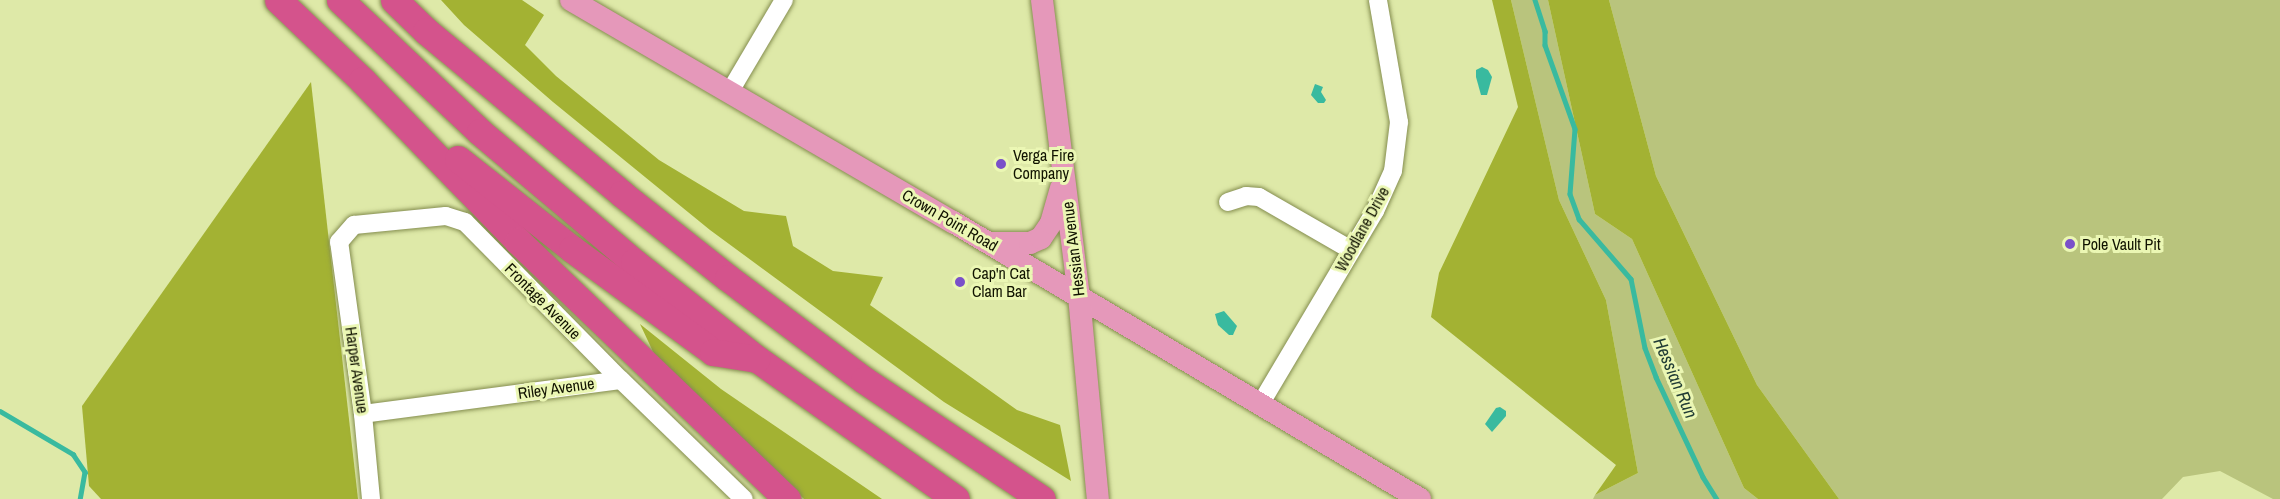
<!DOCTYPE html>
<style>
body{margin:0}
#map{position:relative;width:2280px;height:499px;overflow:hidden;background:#dee9a8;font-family:"Archivo Narrow",sans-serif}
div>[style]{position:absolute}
.green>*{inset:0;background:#b9c47d}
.forest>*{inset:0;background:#a3b233}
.water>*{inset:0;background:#39ba9f}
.stream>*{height:4.5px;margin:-2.25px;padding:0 2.25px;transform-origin:2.25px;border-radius:2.25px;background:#39ba9f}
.roads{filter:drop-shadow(0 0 2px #848d4f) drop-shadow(0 0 2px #848d4f)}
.minor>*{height:18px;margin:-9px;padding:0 9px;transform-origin:9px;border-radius:9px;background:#fff}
.major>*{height:22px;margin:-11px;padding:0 11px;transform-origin:11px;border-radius:11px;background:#e598ba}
.highway>*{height:27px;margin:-13.5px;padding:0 13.5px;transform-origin:13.5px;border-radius:13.5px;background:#d4538c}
.dots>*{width:16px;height:16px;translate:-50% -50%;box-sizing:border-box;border:3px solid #ebf7b4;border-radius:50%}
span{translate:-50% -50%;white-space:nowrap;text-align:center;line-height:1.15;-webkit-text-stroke:6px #ebf7b4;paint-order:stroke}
.poi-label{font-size:16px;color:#111300}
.left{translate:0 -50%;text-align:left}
.street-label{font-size:16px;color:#111300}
.water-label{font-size:18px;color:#213c35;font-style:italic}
</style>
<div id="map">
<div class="green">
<i style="clip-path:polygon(1511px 0,1548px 0,1595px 214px,1632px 239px,1744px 488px,1758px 499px,1593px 499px,1595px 495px,1638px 473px,1606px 300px,1559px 200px)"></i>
<i style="clip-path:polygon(1609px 0,2280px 0,2280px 499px,2273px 499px,2220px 471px,2183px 477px,2162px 499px,1839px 499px,1757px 385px,1656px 176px)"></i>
</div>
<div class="forest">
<i style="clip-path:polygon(441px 0,522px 0,544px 15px,525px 45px,556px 76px,659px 160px,744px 211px,786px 216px,793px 246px,833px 271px,883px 277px,870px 305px,1017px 410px,1060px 425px,1071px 481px,944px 402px,710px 230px,553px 102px,464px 25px)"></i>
<i style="clip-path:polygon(1492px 0,1511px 0,1559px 200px,1606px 300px,1638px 473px,1595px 495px,1616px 465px,1431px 317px,1439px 273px,1518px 107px)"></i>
<i style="clip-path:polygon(1548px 0,1609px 0,1656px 176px,1757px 385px,1839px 499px,1758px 499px,1744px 488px,1632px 239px,1595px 214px)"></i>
<i style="clip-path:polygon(311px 82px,358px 499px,101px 499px,89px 486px,82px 406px)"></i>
<i style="clip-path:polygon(640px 324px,721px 389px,882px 499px,804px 499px,656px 358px)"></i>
</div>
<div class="water">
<i style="clip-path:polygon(1482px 67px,1488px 70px,1492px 77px,1487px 95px,1481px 95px,1476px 77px,1476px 70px)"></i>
<i style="clip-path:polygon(1315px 84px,1323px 87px,1321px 92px,1326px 100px,1324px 103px,1318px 103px,1311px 95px)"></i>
<i style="clip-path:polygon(1224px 311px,1237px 326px,1233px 335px,1229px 335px,1218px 325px,1215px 314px)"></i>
<i style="clip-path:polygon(1500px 407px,1506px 411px,1506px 416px,1492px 432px,1485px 424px,1496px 408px)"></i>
</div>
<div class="stream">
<i style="left:1535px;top:0;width:33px;rotate:72deg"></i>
<i style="left:1545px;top:31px;width:14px;rotate:90deg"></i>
<i style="left:1545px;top:45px;width:89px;rotate:70.3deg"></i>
<i style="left:1575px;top:129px;width:65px;rotate:94.4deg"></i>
<i style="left:1570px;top:194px;width:27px;rotate:70deg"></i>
<i style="left:1579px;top:219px;width:79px;rotate:49.1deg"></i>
<i style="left:1631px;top:279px;width:70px;rotate:78.5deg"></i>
<i style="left:1645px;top:348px;width:31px;rotate:69deg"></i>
<i style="left:1656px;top:377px;width:110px;rotate:64.8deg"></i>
<i style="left:1703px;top:477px;width:26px;rotate:58deg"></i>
<i style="left:0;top:411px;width:85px;rotate:30.5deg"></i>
<i style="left:73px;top:454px;width:22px;rotate:56deg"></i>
<i style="left:85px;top:472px;width:27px;rotate:100deg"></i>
</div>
<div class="roads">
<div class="minor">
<i style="left:729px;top:93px;width:108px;rotate:-59.4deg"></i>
<i style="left:1228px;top:202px;width:19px;rotate:-18deg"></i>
<i style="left:1246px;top:196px;width:13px;rotate:4deg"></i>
<i style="left:1259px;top:197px;width:106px;rotate:29.9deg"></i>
<i style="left:1261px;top:403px;width:223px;rotate:-59.3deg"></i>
<i style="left:1375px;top:211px;width:44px;rotate:-65.8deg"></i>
<i style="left:1393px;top:171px;width:49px;rotate:-83deg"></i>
<i style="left:1399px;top:122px;width:124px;rotate:-99.8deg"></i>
<i style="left:363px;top:414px;width:260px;rotate:-7.5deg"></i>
<i style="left:621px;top:380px;width:171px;rotate:44.1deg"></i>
<i style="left:371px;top:499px;width:85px;rotate:-95.4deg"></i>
<i style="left:363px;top:414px;width:174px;rotate:-97.9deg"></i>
<i style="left:339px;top:242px;width:23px;rotate:-49deg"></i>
<i style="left:354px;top:225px;width:92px;rotate:-5.6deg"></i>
<i style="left:446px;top:216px;width:20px;rotate:18deg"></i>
<i style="left:465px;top:222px;width:222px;rotate:45.4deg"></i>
</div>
<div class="major">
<i style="left:571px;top:0;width:442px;rotate:30.2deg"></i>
<i style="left:953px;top:222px;width:543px;rotate:30.67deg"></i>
<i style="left:1042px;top:0;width:298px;rotate:82.9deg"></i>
<i style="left:1079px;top:296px;width:204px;rotate:84.7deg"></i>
<i style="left:992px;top:243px;width:38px"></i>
<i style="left:1030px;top:243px;width:12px;rotate:-24deg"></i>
<i style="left:1041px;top:238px;width:18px;rotate:-56deg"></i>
<i style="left:1051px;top:223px;width:36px;rotate:-74deg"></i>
</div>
<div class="highway">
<i style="left:278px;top:0;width:116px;rotate:43.6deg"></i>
<i style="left:362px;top:80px;width:224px;rotate:45.9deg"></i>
<i style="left:518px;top:241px;width:373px;rotate:43.8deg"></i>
<i style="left:340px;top:0;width:192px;rotate:43.3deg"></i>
<i style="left:480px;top:132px;width:202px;rotate:40.2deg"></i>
<i style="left:634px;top:262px;width:157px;rotate:38.3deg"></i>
<i style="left:757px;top:359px;width:243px;rotate:35.1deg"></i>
<i style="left:394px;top:0;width:45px;rotate:44.1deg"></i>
<i style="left:426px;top:31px;width:255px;rotate:39.7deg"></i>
<i style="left:622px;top:194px;width:135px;rotate:38.4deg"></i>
<i style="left:728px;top:278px;width:170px;rotate:36.9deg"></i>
<i style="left:864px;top:380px;width:214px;rotate:33.8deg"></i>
<i style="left:458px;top:159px;width:145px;rotate:38.3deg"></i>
<i style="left:572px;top:249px;width:175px;rotate:36.1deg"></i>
<i style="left:713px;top:352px;width:44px;rotate:9.2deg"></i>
</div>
</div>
<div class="dots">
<i style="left:1001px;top:164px;background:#7a50c9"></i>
<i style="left:2070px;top:244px;background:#7a50c9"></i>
<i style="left:960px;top:282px;background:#7a50c9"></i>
</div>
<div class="poi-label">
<span class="left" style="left:1013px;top:164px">Verga Fire<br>Company</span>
<span class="left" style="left:2082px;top:244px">Pole Vault Pit</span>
<span class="left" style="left:972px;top:282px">Cap'n Cat<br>Clam Bar</span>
</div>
<div class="street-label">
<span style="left:950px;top:220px;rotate:30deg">Crown Point Road</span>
<span style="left:1362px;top:229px;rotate:-61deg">Woodlane Drive</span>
<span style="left:1073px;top:249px;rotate:-97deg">Hessian Avenue</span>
<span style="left:543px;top:301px;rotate:45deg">Frontage Avenue</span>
<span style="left:357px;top:370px;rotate:82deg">Harper Avenue</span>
<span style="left:556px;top:388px;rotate:-8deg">Riley Avenue</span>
</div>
<div class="water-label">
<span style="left:1675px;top:378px;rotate:67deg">Hessian Run</span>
</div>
</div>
